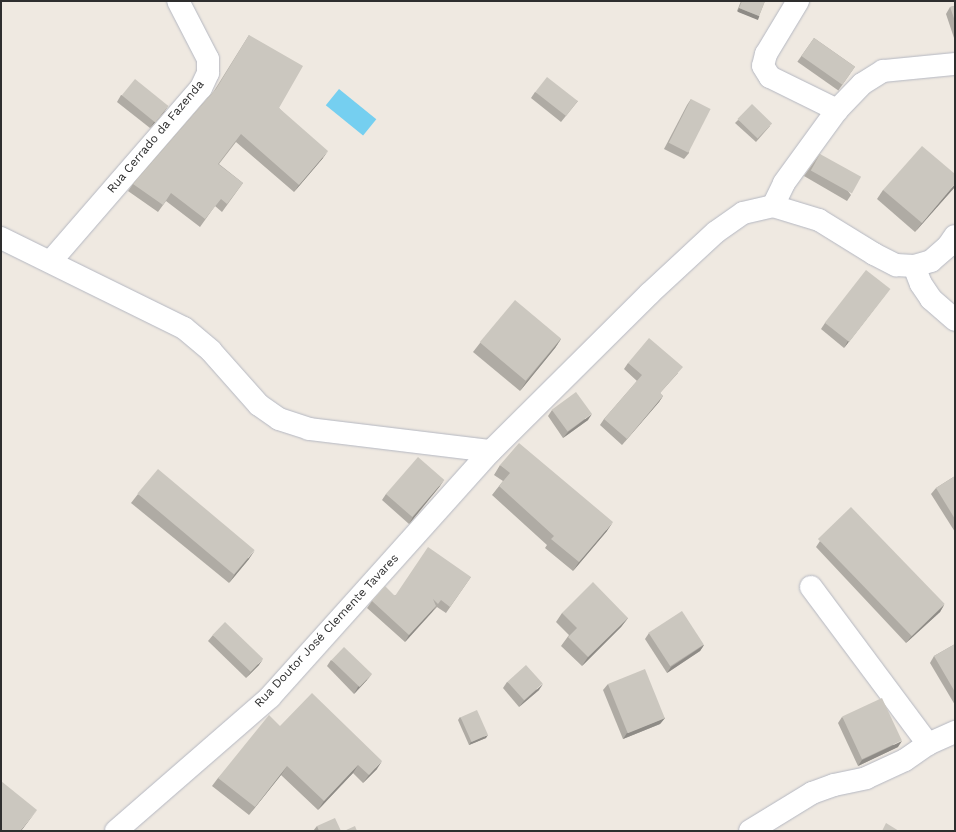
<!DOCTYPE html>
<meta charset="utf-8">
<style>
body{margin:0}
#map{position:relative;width:956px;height:832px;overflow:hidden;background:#efe9e1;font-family:"Work Sans",sans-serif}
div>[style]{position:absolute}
.water>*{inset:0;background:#75cff0;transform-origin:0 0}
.roads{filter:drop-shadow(0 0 1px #b4b7c1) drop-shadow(0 0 1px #b4b7c1)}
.minor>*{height:22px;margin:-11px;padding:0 11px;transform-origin:11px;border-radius:11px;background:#fff}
.wall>*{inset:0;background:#afaba4;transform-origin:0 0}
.shaded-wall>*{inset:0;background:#8e8b86;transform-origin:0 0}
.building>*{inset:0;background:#cbc7bf;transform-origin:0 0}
span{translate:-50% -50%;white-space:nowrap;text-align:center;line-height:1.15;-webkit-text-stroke:4px #fff;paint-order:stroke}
.street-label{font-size:12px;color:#2e2e2e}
.frame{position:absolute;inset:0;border:2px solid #2e2e2e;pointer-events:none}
</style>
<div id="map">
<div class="water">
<i style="left:339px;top:89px;width:48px;height:21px;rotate:39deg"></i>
</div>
<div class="roads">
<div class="minor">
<i style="left:798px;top:1px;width:62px;rotate:121.1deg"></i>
<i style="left:766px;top:54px;width:12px;rotate:104deg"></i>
<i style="left:763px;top:66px;width:13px;rotate:58deg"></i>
<i style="left:770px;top:77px;width:75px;rotate:26.2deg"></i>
<i style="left:773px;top:206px;width:25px;rotate:-64deg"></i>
<i style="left:784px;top:183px;width:90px;rotate:-54deg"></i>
<i style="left:837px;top:110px;width:36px;rotate:-46deg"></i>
<i style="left:862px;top:84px;width:25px;rotate:-32deg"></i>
<i style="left:883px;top:71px;width:72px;rotate:-5.6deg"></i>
<i style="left:1px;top:238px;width:204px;rotate:26.2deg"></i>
<i style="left:184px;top:328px;width:35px;rotate:40deg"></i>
<i style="left:211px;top:351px;width:72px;rotate:48.4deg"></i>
<i style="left:259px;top:405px;width:24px;rotate:35deg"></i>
<i style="left:279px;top:419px;width:32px;rotate:18deg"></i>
<i style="left:309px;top:429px;width:183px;rotate:6.9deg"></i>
<i style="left:51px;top:261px;width:229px;rotate:-49.1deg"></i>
<i style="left:201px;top:88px;width:17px;rotate:-65deg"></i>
<i style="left:208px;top:73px;width:14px;rotate:-90deg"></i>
<i style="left:208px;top:59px;width:65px;rotate:-117.3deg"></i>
<i style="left:914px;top:266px;width:19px;rotate:69deg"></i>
<i style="left:921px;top:284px;width:18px;rotate:56deg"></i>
<i style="left:931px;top:299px;width:32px;rotate:41deg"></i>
<i style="left:811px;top:587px;width:196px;rotate:53.3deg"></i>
<i style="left:116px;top:831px;width:204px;rotate:-41deg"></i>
<i style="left:270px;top:697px;width:331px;rotate:-48.1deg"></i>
<i style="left:491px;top:451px;width:223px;rotate:-44.8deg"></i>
<i style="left:649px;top:294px;width:91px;rotate:-42.8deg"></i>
<i style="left:716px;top:232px;width:33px;rotate:-35deg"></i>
<i style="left:743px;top:213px;width:31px;rotate:-13deg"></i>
<i style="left:773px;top:206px;width:48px;rotate:16.9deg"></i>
<i style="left:819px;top:220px;width:65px;rotate:31.7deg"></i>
<i style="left:874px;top:254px;width:25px;rotate:27deg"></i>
<i style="left:896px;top:265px;width:18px;rotate:3deg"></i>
<i style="left:914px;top:266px;width:18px;rotate:-16deg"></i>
<i style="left:931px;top:261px;width:23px;rotate:-41deg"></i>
<i style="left:948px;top:246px;width:12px;rotate:-55deg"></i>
<i style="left:750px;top:831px;width:73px;rotate:-31.5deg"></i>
<i style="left:812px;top:793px;width:23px;rotate:-20deg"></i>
<i style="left:834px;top:785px;width:33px;rotate:-12deg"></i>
<i style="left:866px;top:778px;width:43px;rotate:-24.8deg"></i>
<i style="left:905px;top:760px;width:28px;rotate:-35deg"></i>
<i style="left:928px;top:744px;width:30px;rotate:-24deg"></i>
</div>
</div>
<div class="wall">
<i style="clip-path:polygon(741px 1px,765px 1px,759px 16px,757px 19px,737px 11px)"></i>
<i style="clip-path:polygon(955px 6px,955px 41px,946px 14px,950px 7px)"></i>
<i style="clip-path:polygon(249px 35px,279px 108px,323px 158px,294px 192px,236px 142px,219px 164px,243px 183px,222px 212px,215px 206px,200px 227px,166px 201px,158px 212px,128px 191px,133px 184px,214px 91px)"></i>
<i style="left:814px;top:38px;width:50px;height:29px;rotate:35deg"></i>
<i style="clip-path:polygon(535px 92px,578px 101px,561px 122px,531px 98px)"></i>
<i style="clip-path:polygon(121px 95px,168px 106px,164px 112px,150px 128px,117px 102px)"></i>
<i style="clip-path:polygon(691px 99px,689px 153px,684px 159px,664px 149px,687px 105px)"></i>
<i style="clip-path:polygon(738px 120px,770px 126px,756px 142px,735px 123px)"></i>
<i style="clip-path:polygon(820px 154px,851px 195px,847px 201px,804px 176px)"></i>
<i style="clip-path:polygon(954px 188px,915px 232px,877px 199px,883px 190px)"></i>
<i style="clip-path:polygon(885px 295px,844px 348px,821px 329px,825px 323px)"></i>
<i style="clip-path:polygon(561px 339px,555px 348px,520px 391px,473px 352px,480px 343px)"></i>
<i style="clip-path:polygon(628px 363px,678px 373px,660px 393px,663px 396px,659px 402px,622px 445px,600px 425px,604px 419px,637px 381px,624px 369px)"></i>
<i style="clip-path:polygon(552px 410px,588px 420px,563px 438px,548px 416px)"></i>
<i style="clip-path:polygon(500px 465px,607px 531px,573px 571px,545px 548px,547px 545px,492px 495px,503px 481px,494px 475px)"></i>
<i style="clip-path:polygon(955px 476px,955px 532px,931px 494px,936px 488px)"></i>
<i style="clip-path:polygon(440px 486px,409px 524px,382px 500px,386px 494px)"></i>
<i style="clip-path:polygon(138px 494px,249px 559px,229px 583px,131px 503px)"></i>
<i style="clip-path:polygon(820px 541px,944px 605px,940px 612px,906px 643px,816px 547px)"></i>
<i style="clip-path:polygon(471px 577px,446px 613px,437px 607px,405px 642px,367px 608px,372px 601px)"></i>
<i style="clip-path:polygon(562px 613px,628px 618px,621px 627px,582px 666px,561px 646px,569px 635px,556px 622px)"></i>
<i style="clip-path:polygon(649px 633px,704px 645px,700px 651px,667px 673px,645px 639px)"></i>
<i style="clip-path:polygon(213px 635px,259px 665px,246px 678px,208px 641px)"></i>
<i style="clip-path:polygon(955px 644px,955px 705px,930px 663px,934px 656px)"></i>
<i style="clip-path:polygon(331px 660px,367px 680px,354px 694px,327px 666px)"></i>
<i style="clip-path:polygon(507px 682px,539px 690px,519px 707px,503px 688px)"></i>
<i style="clip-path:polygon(608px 684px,665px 718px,660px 724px,623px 739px,603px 690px)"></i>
<i style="clip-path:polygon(460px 717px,486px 738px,469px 745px,458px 720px)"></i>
<i style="clip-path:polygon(842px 717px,898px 747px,858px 766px,838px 723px)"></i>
<i style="clip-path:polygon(280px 726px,377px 769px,363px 783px,353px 773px,318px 810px,281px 775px,249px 815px,212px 786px,218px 778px)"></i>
<i style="clip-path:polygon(317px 826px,341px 831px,313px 831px)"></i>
</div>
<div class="shaded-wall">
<i style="left:739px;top:8px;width:22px;height:4px;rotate:22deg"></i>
<i style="clip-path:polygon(168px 106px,164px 112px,150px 128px,154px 122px)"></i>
<i style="clip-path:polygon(328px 151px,323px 158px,294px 192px,299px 185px)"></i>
<i style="clip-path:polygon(955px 184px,955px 186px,954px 188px,915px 232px,922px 223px)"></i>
<i style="clip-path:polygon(890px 289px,885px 295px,844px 348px,848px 341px)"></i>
<i style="clip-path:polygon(561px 339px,555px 348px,520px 391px,526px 382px)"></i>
<i style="clip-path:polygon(663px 396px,659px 402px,622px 445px,627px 439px)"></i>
<i style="clip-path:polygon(592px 414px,588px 420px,563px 438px,568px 432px)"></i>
<i style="clip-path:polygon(444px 480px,440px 486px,409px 524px,413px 517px)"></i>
<i style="clip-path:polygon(613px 522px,607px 531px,573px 571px,579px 562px)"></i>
<i style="clip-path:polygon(255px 550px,249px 559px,229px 583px,235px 574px)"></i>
<i style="clip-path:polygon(944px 605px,940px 612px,906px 643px,911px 637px)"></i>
<i style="clip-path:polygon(436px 606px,432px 612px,405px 642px,409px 635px)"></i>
<i style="clip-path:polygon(628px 618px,621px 627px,582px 666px,588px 657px)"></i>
<i style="clip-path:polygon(704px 645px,700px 651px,667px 673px,671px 667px)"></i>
<i style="clip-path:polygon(263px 659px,259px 665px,246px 678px,251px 672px)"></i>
<i style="clip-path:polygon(372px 674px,367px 680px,354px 694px,358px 687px)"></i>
<i style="clip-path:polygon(543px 684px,539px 690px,519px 707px,524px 701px)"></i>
<i style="clip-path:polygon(665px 718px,660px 724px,623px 739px,627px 733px)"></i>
<i style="clip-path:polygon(488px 735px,486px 738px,469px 745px,471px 742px)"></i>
<i style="clip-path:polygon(902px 741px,898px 747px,858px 766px,862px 760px)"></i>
<i style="clip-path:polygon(382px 761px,377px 769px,363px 783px,369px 775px)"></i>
<i style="clip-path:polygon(358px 765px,353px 773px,318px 810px,324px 801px)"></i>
<i style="clip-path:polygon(287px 766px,281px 775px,249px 815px,255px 807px)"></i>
<i style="clip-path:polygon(37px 810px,21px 831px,20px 831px)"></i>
</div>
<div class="building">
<i style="clip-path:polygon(742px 1px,765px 1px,759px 16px,739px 8px)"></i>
<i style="clip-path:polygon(955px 6px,955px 21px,950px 7px)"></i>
<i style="clip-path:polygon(249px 35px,303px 66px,279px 108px,328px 151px,299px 185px,241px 134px,218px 164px,243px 183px,227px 204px,221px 199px,205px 219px,171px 193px,163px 205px,133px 184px,216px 89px)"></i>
<i style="left:814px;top:38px;width:50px;height:22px;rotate:35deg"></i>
<i style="left:547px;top:77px;width:39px;height:19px;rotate:38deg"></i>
<i style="left:135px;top:79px;width:43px;height:21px;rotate:39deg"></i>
<i style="left:691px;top:99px;width:22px;height:49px;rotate:27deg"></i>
<i style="left:752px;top:104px;width:28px;height:21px;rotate:44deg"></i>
<i style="clip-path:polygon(922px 146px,955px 174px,955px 184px,922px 223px,883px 190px)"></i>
<i style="left:820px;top:154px;width:47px;height:19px;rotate:29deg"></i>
<i style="left:866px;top:270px;width:31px;height:67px;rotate:38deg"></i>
<i style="left:515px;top:300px;width:60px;height:55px;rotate:40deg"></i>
<i style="clip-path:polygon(649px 338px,683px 367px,660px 393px,663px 396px,627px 439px,604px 419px,642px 375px,628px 363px)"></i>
<i style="left:576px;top:392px;width:27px;height:30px;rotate:54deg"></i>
<i style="clip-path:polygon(519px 443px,613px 522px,579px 562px,551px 539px,554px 536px,499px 486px,510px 473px,500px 465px)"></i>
<i style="left:418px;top:457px;width:35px;height:49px;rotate:41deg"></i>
<i style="left:158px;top:469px;width:126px;height:32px;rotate:40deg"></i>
<i style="clip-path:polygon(955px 476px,955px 519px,936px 488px)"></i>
<i style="left:851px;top:507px;width:135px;height:46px;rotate:46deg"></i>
<i style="clip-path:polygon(428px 547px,471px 577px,450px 607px,441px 600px,438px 604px,433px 599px,436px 606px,409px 635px,372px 601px,385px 586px,395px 596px)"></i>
<i style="clip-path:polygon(593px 582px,628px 618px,588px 657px,568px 637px,577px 628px,562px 613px)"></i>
<i style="left:682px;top:611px;width:40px;height:40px;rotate:57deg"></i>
<i style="left:225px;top:622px;width:53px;height:18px;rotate:44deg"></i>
<i style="clip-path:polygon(955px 644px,955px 692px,934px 656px)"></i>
<i style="left:344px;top:647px;width:39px;height:18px;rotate:44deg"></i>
<i style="left:526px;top:665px;width:25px;height:25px;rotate:48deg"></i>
<i style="left:645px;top:669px;width:53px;height:40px;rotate:68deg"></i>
<i style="clip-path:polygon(312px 693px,382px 761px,369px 775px,358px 765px,324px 801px,287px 766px,255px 807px,218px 778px,269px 715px,280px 726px)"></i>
<i style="left:882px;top:698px;width:47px;height:44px;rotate:65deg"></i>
<i style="left:477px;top:710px;width:27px;height:18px;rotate:66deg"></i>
<i style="clip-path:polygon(1px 781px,37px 810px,20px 831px,1px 831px)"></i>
<i style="clip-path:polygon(335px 818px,341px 831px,319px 831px,317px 826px)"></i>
<i style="clip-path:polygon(886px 823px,899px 831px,882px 831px)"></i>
<i style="clip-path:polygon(355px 826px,357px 831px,344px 831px)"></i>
</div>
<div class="street-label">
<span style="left:156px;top:137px;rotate:-50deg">Rua Cerrado da Fazenda</span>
<span style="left:327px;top:631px;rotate:-47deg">Rua Doutor José Clemente Tavares</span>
</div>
<div class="frame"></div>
</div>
